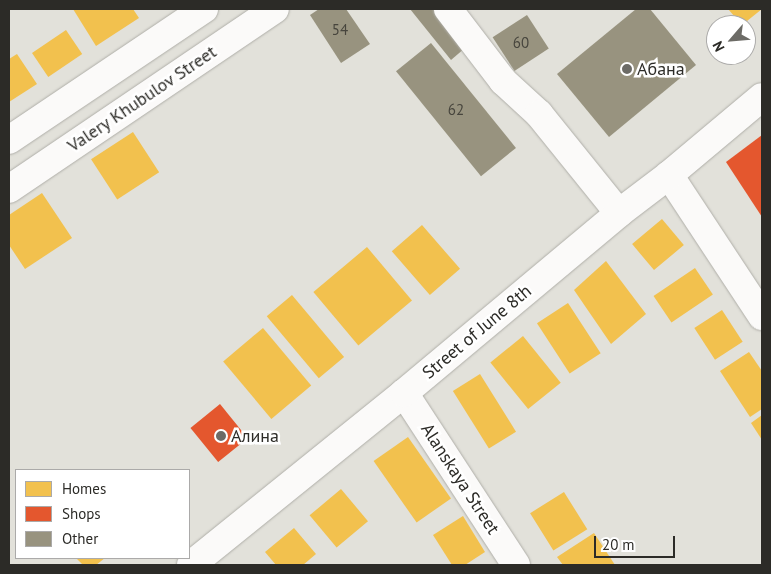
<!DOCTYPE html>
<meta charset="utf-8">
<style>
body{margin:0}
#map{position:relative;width:771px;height:574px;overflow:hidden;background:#e2e1da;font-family:"PT Sans",sans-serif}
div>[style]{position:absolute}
.homes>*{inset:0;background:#f2c14e;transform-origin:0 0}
.shops>*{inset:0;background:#e4572e;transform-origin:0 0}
.building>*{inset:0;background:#98937f;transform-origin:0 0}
.roads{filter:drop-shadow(0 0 1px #afaea8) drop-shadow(0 0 1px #afaea8)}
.minor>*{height:28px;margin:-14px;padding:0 14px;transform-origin:14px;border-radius:14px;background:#fbfaf9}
.highway>*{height:28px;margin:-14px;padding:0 14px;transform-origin:14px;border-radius:14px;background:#fbfaf9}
.dots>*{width:14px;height:14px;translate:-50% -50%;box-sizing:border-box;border:2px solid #fff;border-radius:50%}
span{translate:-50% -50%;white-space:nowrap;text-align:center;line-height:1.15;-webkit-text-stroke:5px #fff;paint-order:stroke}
.number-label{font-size:15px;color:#47453d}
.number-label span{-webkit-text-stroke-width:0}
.poi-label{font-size:18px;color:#2c2b27}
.left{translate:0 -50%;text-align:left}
.street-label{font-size:18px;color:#2c2b27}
.frame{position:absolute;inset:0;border:10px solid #2c2b27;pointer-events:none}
.legend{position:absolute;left:15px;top:469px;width:175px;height:90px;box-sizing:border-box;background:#fff;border:1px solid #abaaa9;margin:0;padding:6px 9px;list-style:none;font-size:15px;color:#2c2b27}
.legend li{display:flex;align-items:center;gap:10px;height:25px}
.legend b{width:25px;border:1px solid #abaaa9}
.north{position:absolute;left:706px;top:15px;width:50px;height:50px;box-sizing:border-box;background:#fff;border:1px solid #abaaa9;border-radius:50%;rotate:243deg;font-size:14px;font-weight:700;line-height:20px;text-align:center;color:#2c2b27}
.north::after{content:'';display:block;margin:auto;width:18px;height:22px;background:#6c6b66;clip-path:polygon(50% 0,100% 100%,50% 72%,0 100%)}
.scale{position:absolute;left:594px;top:536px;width:81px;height:22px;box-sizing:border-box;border:2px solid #2c2b27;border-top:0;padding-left:6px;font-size:15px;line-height:18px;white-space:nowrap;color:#2c2b27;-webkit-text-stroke:4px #fff;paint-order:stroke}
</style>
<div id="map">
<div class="homes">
<i style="clip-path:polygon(73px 9px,133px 9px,139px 18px,96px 46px)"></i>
<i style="clip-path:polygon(728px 9px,762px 9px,742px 25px)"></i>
<i style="left:66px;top:30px;width:29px;height:41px;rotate:56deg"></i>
<i style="clip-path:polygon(17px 54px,37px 84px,9px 102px,9px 59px)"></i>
<i style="left:133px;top:132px;width:48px;height:50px;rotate:57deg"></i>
<i style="clip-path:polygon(42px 193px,72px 238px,25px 269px,9px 245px,9px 215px)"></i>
<i style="left:662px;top:219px;width:34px;height:39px;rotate:50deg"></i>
<i style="left:422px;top:225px;width:58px;height:40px;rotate:49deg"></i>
<i style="left:367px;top:247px;width:70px;height:70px;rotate:50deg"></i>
<i style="clip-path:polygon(606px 261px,646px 314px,611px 344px,574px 290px)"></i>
<i style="left:695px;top:268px;width:32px;height:50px;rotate:56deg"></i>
<i style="left:292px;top:295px;width:81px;height:33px;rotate:50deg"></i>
<i style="left:568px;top:303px;width:60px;height:37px;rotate:57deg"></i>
<i style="left:722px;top:310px;width:38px;height:33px;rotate:57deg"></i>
<i style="left:263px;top:328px;width:75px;height:52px;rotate:50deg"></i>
<i style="left:523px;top:336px;width:60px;height:42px;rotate:51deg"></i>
<i style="clip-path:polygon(749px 352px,762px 371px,762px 409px,750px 417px,720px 371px)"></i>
<i style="left:480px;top:374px;width:68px;height:32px;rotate:58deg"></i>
<i style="clip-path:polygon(762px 415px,762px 440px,751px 423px)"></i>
<i style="left:408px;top:437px;width:75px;height:42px;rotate:55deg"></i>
<i style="left:341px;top:489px;width:42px;height:41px;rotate:50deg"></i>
<i style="left:564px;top:492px;width:44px;height:40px;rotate:58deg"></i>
<i style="clip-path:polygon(463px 516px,485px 552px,465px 565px,452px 565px,433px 535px)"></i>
<i style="clip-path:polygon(294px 528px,316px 554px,303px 565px,276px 565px,265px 552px)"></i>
<i style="clip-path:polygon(594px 533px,615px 565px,563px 565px,557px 557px)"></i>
<i style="clip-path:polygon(76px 558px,105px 558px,96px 565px,83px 565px)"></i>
</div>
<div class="shops">
<i style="clip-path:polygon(762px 135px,762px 217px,726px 162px)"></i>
<i style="left:220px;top:404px;width:44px;height:38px;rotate:51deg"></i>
</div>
<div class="building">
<i style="clip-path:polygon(319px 9px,346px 9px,370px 44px,341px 63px,310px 15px)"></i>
<i style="clip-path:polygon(410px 9px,433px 9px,465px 48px,451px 60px)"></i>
<i style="clip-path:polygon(636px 9px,650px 9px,696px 65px,609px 137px,557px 74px)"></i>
<i style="left:527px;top:15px;width:40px;height:41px;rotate:57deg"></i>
<i style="left:431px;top:43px;width:135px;height:45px;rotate:51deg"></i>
</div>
<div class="roads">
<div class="minor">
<i style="left:448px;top:9px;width:91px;rotate:52.6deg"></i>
<i style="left:503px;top:81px;width:49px;rotate:42.5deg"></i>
<i style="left:539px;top:114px;width:127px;rotate:51.1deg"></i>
<i style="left:9px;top:140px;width:235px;rotate:-33.9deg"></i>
<i style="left:669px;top:175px;width:169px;rotate:56.6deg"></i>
<i style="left:9px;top:189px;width:321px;rotate:-34.1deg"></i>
<i style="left:404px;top:393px;width:205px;rotate:56.9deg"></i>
</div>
<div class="highway">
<i style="left:191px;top:565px;width:274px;rotate:-38.9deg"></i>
<i style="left:404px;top:393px;width:280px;rotate:-39.9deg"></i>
<i style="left:619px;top:213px;width:63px;rotate:-37.2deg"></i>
<i style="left:669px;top:175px;width:121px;rotate:-40deg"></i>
</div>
</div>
<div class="dots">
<i style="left:627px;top:69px;background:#6c6b66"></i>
<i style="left:221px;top:436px;background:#6c6b66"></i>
</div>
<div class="number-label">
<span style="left:340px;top:30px">54</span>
<span style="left:521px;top:43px">60</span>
<span style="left:456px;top:110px">62</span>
</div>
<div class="poi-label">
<span class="left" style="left:637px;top:69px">Абана</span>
<span class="left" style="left:231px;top:436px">Алина</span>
</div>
<div class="street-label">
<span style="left:142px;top:99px;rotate:-34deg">Valery Khubulov Street</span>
<span style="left:477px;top:332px;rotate:-40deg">Street of June 8th</span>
<span style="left:460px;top:479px;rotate:57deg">Alanskaya Street</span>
</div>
<div class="frame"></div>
<ul class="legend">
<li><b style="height:14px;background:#f2c14e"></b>Homes</li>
<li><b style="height:14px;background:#e4572e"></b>Shops</li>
<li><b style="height:14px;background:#98937f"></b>Other</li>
</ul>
<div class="north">N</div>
<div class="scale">20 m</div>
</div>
